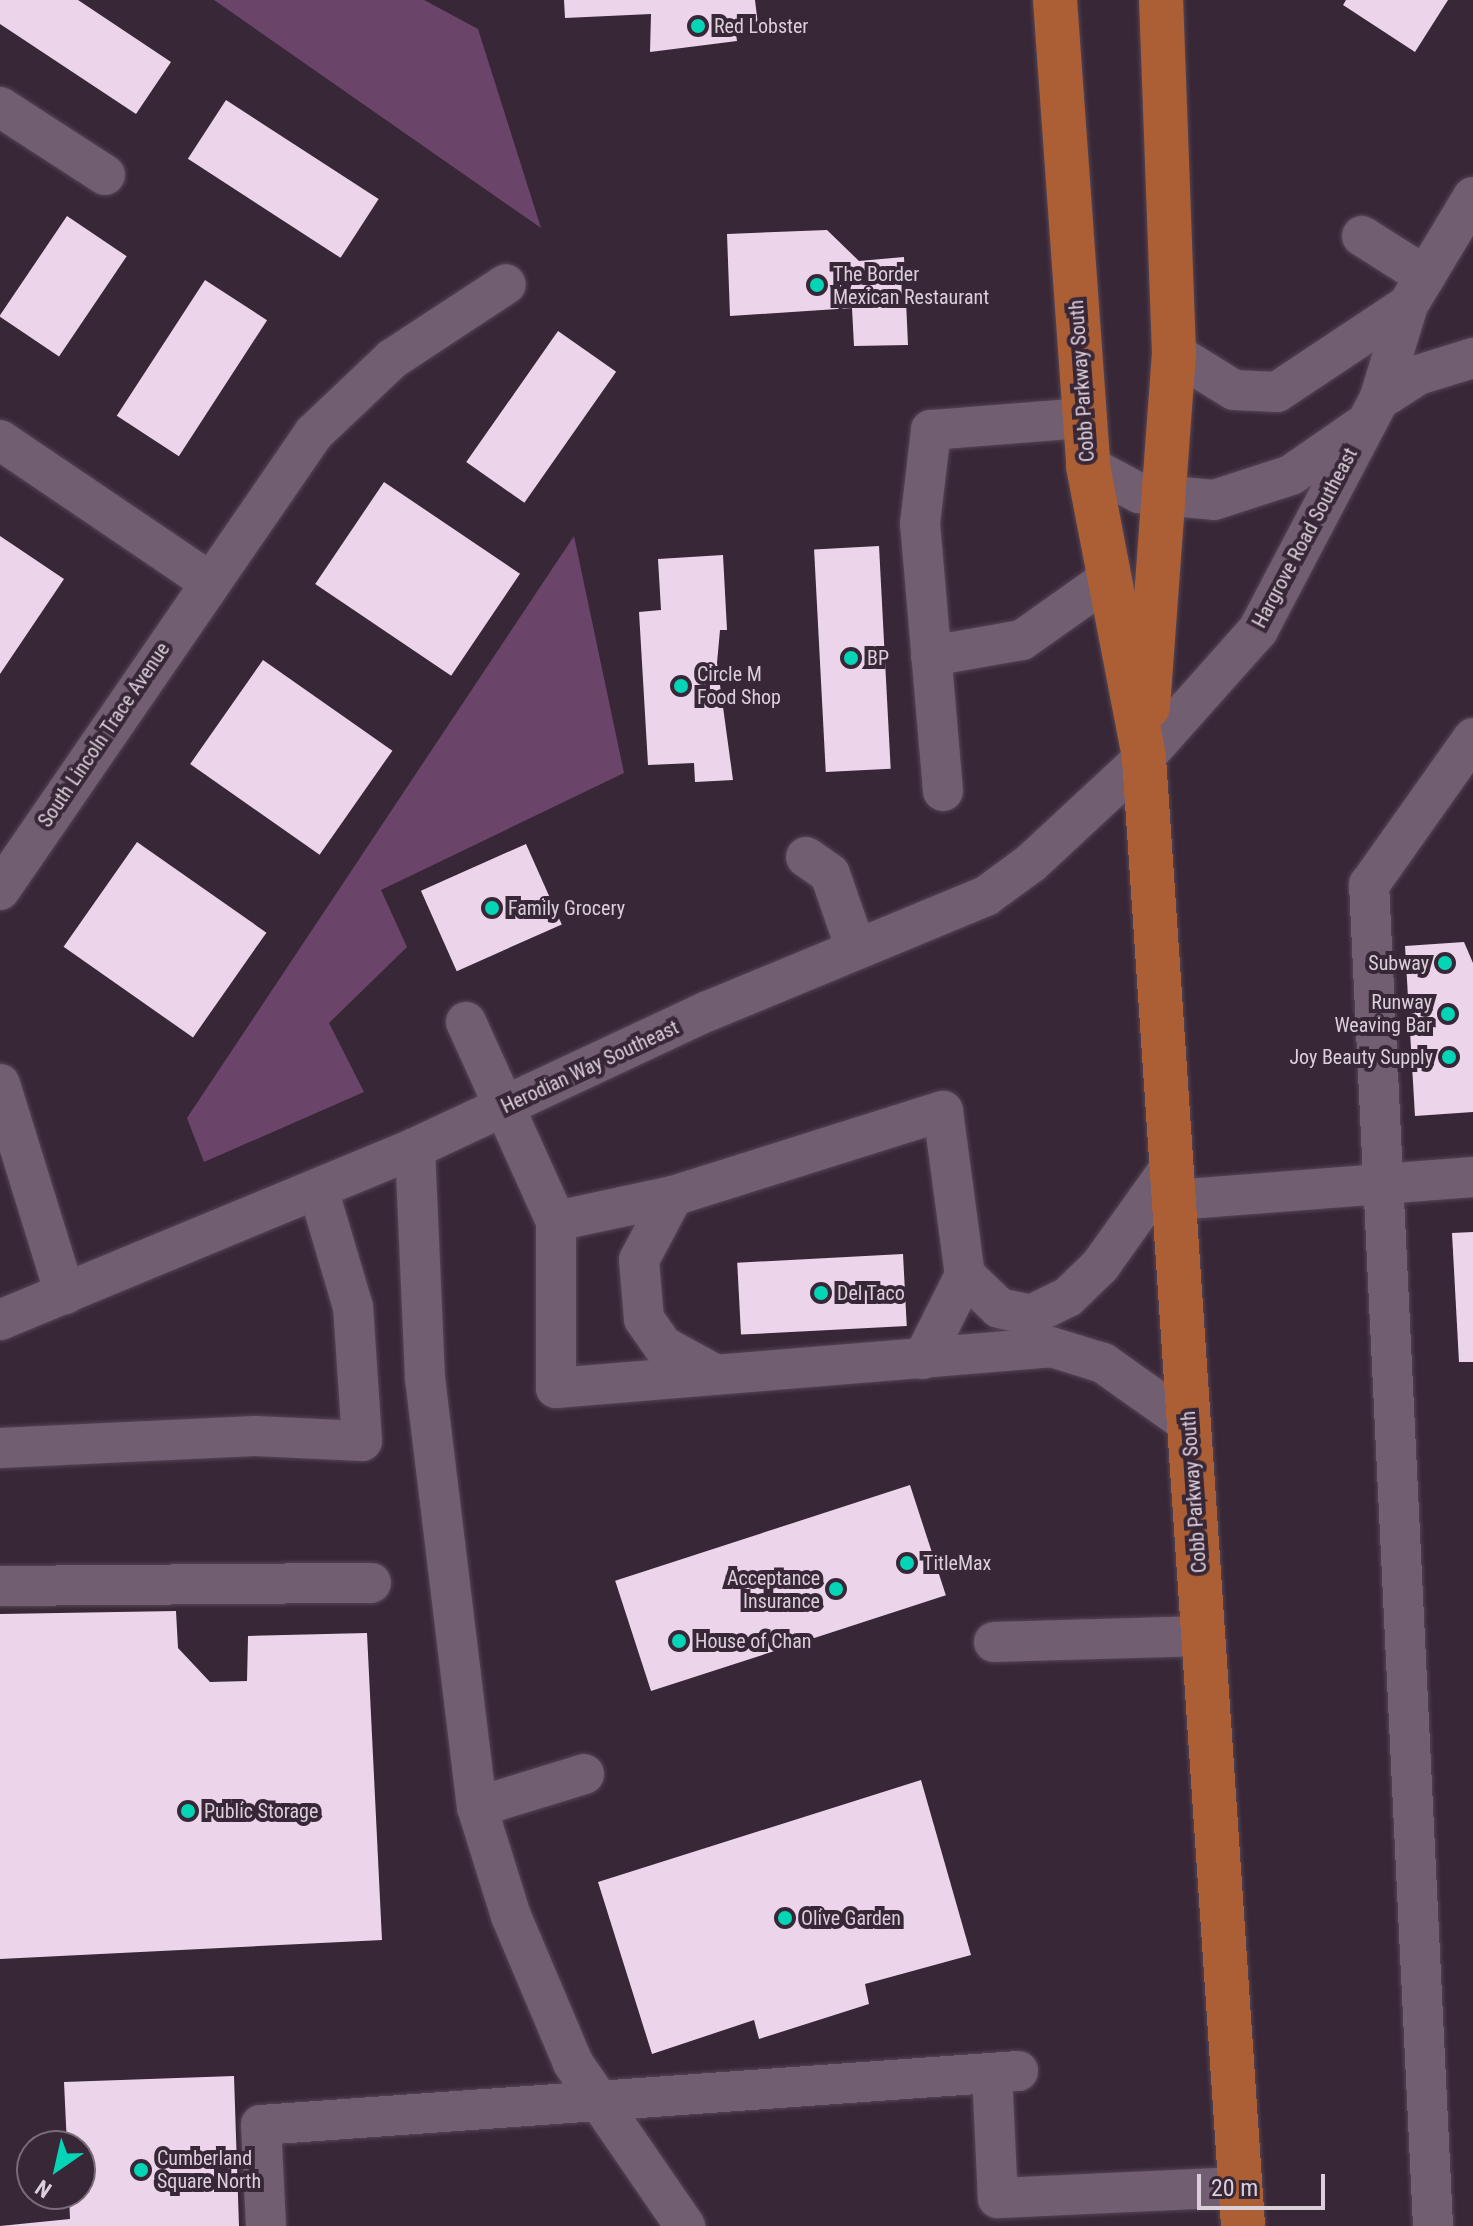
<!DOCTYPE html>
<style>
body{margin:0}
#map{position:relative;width:1473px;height:2226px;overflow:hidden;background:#382737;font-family:"Roboto Condensed",sans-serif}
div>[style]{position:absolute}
.green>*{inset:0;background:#6a4569}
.building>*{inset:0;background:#ecd5eb;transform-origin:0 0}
.roads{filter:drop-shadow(0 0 2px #544553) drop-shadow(0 0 2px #544553)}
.minor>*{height:40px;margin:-20px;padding:0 20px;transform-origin:20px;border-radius:20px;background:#715e71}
.major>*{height:44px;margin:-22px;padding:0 22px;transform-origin:22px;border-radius:22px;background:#ac5f34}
.dots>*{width:22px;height:22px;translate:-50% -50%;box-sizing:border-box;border:4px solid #382737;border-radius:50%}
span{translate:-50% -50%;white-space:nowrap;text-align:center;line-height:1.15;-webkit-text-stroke:8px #382737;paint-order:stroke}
.poi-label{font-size:20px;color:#dbd0da}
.left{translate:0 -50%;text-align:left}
.right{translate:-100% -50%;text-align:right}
.street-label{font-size:20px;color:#dbd0da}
.north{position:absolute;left:16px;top:2130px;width:80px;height:80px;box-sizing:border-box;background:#382737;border:2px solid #796b78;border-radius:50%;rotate:214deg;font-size:22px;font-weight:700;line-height:32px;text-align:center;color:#dbd0da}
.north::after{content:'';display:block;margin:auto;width:28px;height:36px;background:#03d5b6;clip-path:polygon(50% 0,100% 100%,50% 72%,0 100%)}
.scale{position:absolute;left:1197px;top:2174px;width:128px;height:36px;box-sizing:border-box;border:4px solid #dbd0da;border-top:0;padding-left:10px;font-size:24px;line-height:28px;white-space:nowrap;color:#dbd0da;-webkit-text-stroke:6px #382737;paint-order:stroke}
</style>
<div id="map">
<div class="green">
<i style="clip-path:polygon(214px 0,424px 0,478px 29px,541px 228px)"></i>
<i style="clip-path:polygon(574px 536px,624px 773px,381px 890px,407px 947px,329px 1023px,364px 1092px,204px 1162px,187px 1118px)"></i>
</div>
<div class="building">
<i style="clip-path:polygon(0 0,78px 0,171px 62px,136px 114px,0 24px)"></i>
<i style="clip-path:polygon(564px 0,755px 0,758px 25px,735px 27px,737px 41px,650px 52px,651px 14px,565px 18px)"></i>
<i style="clip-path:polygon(1346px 0,1448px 0,1415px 52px,1343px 5px)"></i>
<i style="left:226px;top:100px;width:182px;height:70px;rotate:33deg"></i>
<i style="left:67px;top:216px;width:72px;height:121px;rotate:34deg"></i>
<i style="clip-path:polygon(827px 230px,859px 261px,904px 257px,908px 345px,854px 346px,852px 308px,730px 316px,727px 234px)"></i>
<i style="left:205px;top:280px;width:74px;height:162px;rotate:33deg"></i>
<i style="left:558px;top:331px;width:71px;height:160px;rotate:35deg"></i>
<i style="left:384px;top:482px;width:164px;height:123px;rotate:34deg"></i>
<i style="clip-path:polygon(0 536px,64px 579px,0 674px)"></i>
<i style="left:879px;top:546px;width:223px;height:65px;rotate:87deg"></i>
<i style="clip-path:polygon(723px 555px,727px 630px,720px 630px,717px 663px,733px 780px,695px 782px,694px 763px,648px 765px,639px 612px,661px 610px,658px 559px)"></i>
<i style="left:263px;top:660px;width:158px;height:127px;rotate:35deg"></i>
<i style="left:137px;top:842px;width:158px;height:128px;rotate:35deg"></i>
<i style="left:526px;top:844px;width:88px;height:115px;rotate:66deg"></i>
<i style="clip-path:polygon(1464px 942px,1473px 963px,1473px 1112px,1415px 1116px,1405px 946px)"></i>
<i style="clip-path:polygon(1473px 1232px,1473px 1362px,1459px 1362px,1452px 1233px)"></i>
<i style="left:903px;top:1254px;width:72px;height:166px;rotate:87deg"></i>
<i style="left:910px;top:1485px;width:116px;height:310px;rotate:72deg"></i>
<i style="clip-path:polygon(176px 1611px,178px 1648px,210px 1682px,247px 1681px,248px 1636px,367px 1633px,382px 1940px,0 1959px,0 1614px)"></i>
<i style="clip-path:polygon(921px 1780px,971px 1955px,865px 1984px,869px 2004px,759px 2039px,754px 2020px,652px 2054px,598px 1882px)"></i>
<i style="clip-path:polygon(234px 2076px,239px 2226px,0 2226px,70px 2219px,69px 2194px,80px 2194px,80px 2146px,67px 2146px,64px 2082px)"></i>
</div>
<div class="roads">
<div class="minor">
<i style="left:0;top:107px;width:125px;rotate:32.9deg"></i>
<i style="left:1362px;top:236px;width:75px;rotate:32.4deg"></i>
<i style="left:1174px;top:353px;width:70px;rotate:31.7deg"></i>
<i style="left:1234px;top:390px;width:43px;rotate:2.7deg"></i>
<i style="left:1277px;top:392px;width:157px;rotate:-33.6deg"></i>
<i style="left:1379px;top:400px;width:46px;rotate:-32.7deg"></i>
<i style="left:1418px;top:375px;width:58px;rotate:-17.2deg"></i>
<i style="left:0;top:440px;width:250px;rotate:34.1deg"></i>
<i style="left:1088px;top:466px;width:58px;rotate:27.9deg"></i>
<i style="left:1139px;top:493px;width:75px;rotate:5.3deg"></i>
<i style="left:1214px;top:500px;width:81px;rotate:-18deg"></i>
<i style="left:1291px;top:475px;width:84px;rotate:-34.8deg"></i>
<i style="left:931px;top:656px;width:92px;rotate:-10deg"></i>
<i style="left:1022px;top:640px;width:105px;rotate:-35.3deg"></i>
<i style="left:943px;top:791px;width:268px;rotate:-94.9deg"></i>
<i style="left:920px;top:524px;width:95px;rotate:-83.3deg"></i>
<i style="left:931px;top:430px;width:153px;rotate:-4.5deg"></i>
<i style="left:806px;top:857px;width:29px;rotate:35deg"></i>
<i style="left:830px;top:874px;width:79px;rotate:70.9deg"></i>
<i style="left:0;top:890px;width:554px;rotate:-55.51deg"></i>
<i style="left:314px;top:433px;width:108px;rotate:-43.5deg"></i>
<i style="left:392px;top:359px;width:136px;rotate:-33.3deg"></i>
<i style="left:466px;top:1022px;width:218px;rotate:65.7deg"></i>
<i style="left:556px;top:1221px;width:167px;rotate:90deg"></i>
<i style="left:556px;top:1388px;width:497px;rotate:-4.7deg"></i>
<i style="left:1051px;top:1347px;width:54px;rotate:17.1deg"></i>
<i style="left:1103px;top:1363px;width:105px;rotate:35.3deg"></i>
<i style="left:0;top:1084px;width:220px;rotate:72.8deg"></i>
<i style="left:415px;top:1148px;width:230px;rotate:87.5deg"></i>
<i style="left:425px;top:1378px;width:432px;rotate:83.1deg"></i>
<i style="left:477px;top:1807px;width:114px;rotate:72.7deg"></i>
<i style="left:511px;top:1916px;width:160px;rotate:67.1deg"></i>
<i style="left:573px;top:2063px;width:198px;rotate:55.5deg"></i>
<i style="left:673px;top:1196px;width:72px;rotate:118deg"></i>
<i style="left:639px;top:1260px;width:59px;rotate:85.2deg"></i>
<i style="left:644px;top:1319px;width:33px;rotate:55deg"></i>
<i style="left:663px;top:1346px;width:60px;rotate:28.7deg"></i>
<i style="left:1174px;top:1200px;width:300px;rotate:-4.4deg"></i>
<i style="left:556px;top:1221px;width:120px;rotate:-12.1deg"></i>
<i style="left:673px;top:1196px;width:283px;rotate:-17.5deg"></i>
<i style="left:943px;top:1111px;width:165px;rotate:82.4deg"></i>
<i style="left:965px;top:1275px;width:47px;rotate:44.1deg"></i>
<i style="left:999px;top:1308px;width:33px;rotate:12deg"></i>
<i style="left:1031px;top:1315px;width:41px;rotate:-25.9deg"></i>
<i style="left:1068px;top:1297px;width:45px;rotate:-44.1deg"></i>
<i style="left:1100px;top:1266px;width:124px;rotate:-54.5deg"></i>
<i style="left:0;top:1320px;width:449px;rotate:-22.5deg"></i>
<i style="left:415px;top:1148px;width:323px;rotate:-25.1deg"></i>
<i style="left:708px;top:1011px;width:301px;rotate:-22.5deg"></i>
<i style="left:986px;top:896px;width:56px;rotate:-36.3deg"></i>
<i style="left:1031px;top:863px;width:154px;rotate:-42.9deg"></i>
<i style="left:1144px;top:758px;width:171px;rotate:-48.3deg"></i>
<i style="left:1258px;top:630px;width:260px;rotate:-62.3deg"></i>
<i style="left:1379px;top:400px;width:99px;rotate:-73deg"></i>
<i style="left:1408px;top:305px;width:126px;rotate:-59deg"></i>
<i style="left:923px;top:1359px;width:94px;rotate:-63.4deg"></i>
<i style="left:0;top:1448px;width:255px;rotate:-2.7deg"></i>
<i style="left:255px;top:1436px;width:107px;rotate:2.7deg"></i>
<i style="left:362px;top:1441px;width:134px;rotate:-93.8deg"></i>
<i style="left:353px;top:1307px;width:123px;rotate:-106.5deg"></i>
<i style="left:0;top:1586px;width:371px;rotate:-0.5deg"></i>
<i style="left:994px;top:1642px;width:209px;rotate:-1.6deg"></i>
<i style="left:477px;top:1807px;width:112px;rotate:-17.1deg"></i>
<i style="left:992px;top:2073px;width:125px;rotate:87.3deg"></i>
<i style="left:998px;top:2198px;width:243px;rotate:-2.6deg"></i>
<i style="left:266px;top:2226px;width:101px;rotate:-92.8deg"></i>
<i style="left:261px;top:2125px;width:759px;rotate:-4.08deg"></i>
<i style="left:1433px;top:2226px;width:1343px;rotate:-92.73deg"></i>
<i style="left:1369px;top:885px;width:180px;rotate:-54.7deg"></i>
</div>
<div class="major">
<i style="left:1055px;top:0;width:467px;rotate:85.9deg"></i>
<i style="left:1088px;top:466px;width:297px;rotate:79.1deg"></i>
<i style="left:1144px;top:758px;width:1471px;rotate:86.14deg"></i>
<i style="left:1148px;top:707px;width:355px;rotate:-85.8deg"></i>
<i style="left:1174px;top:353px;width:353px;rotate:-92.1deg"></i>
</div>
</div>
<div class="dots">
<i style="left:698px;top:26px;background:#03d5b6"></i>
<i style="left:817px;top:285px;background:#03d5b6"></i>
<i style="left:851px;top:658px;background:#03d5b6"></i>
<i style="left:681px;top:686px;background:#03d5b6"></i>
<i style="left:492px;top:908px;background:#03d5b6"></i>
<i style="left:1445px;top:963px;background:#03d5b6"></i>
<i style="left:1448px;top:1014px;background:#03d5b6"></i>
<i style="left:1449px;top:1057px;background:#03d5b6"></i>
<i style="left:821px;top:1293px;background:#03d5b6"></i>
<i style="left:907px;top:1563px;background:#03d5b6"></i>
<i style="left:836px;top:1589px;background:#03d5b6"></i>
<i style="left:679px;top:1641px;background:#03d5b6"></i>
<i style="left:188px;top:1811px;background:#03d5b6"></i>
<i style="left:785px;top:1918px;background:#03d5b6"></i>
<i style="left:141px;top:2170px;background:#03d5b6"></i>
</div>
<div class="poi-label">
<span class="left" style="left:714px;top:26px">Red Lobster</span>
<span class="left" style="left:833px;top:286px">The Border<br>Mexican Restaurant</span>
<span class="left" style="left:867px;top:658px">BP</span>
<span class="left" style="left:697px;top:686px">Circle M<br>Food Shop</span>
<span class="left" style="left:508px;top:908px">Family Grocery</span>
<span class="right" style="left:1429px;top:963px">Subway</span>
<span class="right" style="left:1432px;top:1014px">Runway<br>Weaving Bar</span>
<span class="right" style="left:1433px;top:1057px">Joy Beauty Supply</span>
<span class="left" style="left:837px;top:1293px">Del Taco</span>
<span class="left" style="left:923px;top:1563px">TitleMax</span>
<span class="right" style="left:820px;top:1590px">Acceptance<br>Insurance</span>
<span class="left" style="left:695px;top:1641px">House of Chan</span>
<span class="left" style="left:204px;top:1811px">Public Storage</span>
<span class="left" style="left:801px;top:1918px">Olive Garden</span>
<span class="left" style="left:157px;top:2170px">Cumberland<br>Square North</span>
</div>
<div class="street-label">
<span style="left:1082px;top:381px;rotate:-94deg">Cobb Parkway South</span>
<span style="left:1305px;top:538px;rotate:-62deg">Hargrove Road Southeast</span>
<span style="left:104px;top:735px;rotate:-56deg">South Lincoln Trace Avenue</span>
<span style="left:590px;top:1067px;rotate:-25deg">Herodian Way Southeast</span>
<span style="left:1194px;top:1492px;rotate:-94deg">Cobb Parkway South</span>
</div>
<div class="north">N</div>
<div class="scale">20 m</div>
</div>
